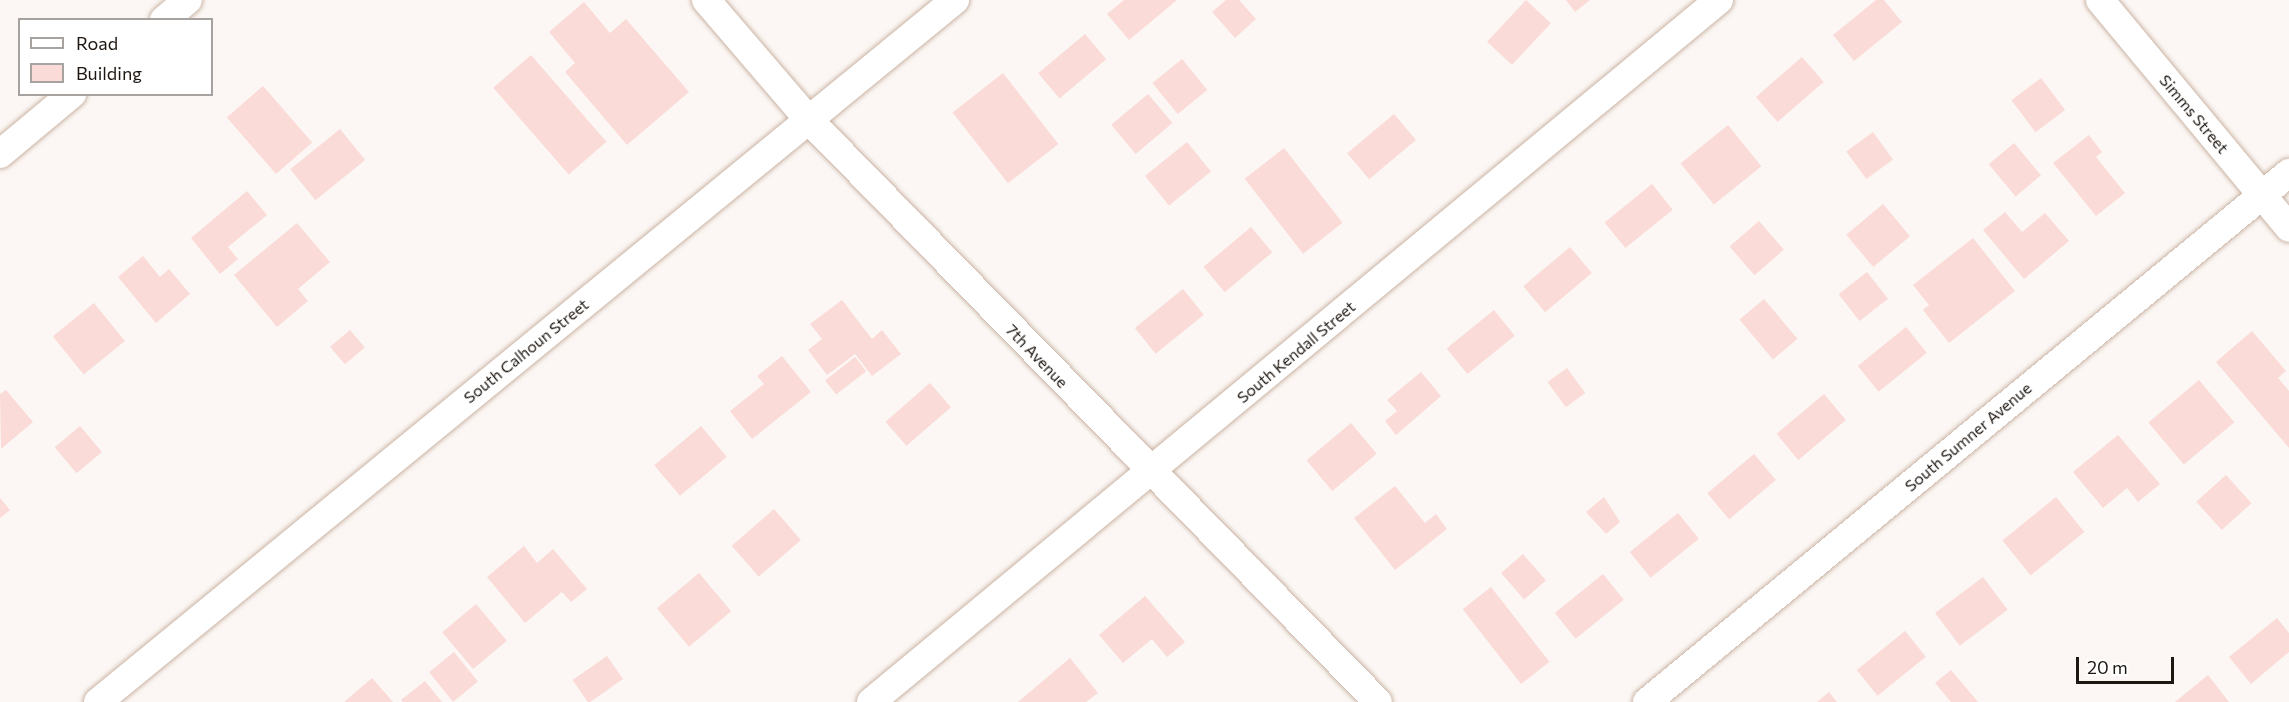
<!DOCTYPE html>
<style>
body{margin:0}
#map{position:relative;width:2289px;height:702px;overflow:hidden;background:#fcf7f4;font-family:Commissioner,sans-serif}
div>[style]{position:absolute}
.building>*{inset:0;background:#fadbd7;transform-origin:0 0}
.roads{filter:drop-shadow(0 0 2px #cab4a4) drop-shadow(0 0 2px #cab4a4)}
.minor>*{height:28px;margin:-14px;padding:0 14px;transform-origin:14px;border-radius:14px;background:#fff}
span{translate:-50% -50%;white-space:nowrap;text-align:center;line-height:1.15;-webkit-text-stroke:4.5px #fff;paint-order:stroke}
.street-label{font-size:16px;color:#1e1610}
.legend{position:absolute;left:18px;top:18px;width:195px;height:78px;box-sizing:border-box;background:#fff;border:2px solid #a5a29f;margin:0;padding:8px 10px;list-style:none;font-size:18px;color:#1e1610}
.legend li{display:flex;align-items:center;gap:12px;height:30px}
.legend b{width:30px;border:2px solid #a5a29f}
.scale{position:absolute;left:2076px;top:657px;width:98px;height:27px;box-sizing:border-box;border:3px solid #1e1610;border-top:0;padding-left:8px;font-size:18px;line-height:21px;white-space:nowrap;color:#1e1610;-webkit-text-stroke:4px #fff;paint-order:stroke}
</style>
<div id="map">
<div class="building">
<i style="clip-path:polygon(1124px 0,1177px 0,1129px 40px,1107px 14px)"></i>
<i style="clip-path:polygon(1226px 0,1239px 0,1256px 19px,1235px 38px,1212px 12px)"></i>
<i style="left:1526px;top:0;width:34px;height:57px;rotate:43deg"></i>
<i style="clip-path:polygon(1566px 0,1590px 0,1575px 12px)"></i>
<i style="clip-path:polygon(1876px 0,1884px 0,1902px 22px,1854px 61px,1833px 35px)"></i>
<i style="clip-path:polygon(584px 2px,610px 33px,626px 19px,689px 92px,627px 145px,565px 72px,575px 63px,549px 32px)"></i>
<i style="left:1085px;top:34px;width:33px;height:61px;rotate:50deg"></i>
<i style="left:531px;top:55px;width:115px;height:50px;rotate:49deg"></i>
<i style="left:1802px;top:57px;width:33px;height:61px;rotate:49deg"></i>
<i style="left:1182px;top:59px;width:40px;height:38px;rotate:51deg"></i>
<i style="left:1003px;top:73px;width:90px;height:64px;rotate:52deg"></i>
<i style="left:2041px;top:78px;width:40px;height:37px;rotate:53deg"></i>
<i style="left:263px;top:86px;width:75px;height:48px;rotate:49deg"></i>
<i style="left:1148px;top:94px;width:38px;height:48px;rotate:50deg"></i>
<i style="left:1394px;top:114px;width:34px;height:61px;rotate:50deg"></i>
<i style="left:1728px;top:125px;width:53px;height:61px;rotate:51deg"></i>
<i style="left:340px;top:129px;width:40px;height:64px;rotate:51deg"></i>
<i style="left:1873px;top:132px;width:34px;height:33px;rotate:54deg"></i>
<i style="clip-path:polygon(2089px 135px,2102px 152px,2096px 157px,2125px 193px,2096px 216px,2053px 163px)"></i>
<i style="left:1187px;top:142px;width:38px;height:54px;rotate:51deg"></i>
<i style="left:2014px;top:143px;width:42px;height:33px;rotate:50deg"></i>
<i style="left:1284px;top:148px;width:95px;height:50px;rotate:52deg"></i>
<i style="left:1652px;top:184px;width:33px;height:61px;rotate:51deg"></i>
<i style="clip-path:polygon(247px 191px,267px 215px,228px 247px,238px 259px,220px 274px,191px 238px)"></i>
<i style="left:1883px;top:204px;width:42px;height:48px;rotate:50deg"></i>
<i style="clip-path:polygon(2005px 212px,2022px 232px,2045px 213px,2069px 241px,2024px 279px,1983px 230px)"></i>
<i style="left:1759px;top:221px;width:38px;height:39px;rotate:49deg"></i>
<i style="clip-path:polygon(297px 223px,330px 262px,298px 289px,308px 301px,277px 327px,234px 275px)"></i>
<i style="left:1251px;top:227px;width:33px;height:62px;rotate:50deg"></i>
<i style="clip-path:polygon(1973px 238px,2015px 291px,1949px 343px,1923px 310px,1929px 305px,1913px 285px)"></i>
<i style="left:1570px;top:247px;width:34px;height:61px;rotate:50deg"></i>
<i style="clip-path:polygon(143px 256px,160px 277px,169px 269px,190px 294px,156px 323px,118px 277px)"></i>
<i style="left:1867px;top:272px;width:34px;height:36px;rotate:52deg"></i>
<i style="left:1183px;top:289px;width:33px;height:62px;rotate:51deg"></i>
<i style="left:1764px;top:299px;width:52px;height:32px;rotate:50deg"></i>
<i style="clip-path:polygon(842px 300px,872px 339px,882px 330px,901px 354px,872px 376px,855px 354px,827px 375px,808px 350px,822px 339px,810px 324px)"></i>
<i style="left:94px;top:303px;width:49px;height:53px;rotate:51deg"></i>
<i style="left:1494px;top:310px;width:33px;height:61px;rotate:51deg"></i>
<i style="left:1906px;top:327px;width:33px;height:62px;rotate:51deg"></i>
<i style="left:350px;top:330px;width:23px;height:26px;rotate:50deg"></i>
<i style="clip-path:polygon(2252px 331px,2286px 371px,2278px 378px,2289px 391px,2289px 448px,2216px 362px)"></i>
<i style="clip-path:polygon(782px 356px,811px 392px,752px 439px,730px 411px,764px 384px,757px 376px)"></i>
<i style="left:855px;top:357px;width:18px;height:38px;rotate:52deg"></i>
<i style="left:1567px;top:368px;width:31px;height:24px;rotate:54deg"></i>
<i style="clip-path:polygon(1421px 372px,1441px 396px,1396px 435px,1385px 421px,1397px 411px,1387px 400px)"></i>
<i style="left:2199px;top:380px;width:55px;height:66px;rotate:50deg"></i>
<i style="left:930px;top:383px;width:32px;height:59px;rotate:49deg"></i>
<i style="clip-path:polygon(6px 390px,33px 422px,1px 449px,0 394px)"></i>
<i style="left:1824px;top:394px;width:34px;height:62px;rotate:50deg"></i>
<i style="left:1351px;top:423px;width:40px;height:58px;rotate:50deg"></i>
<i style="left:80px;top:426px;width:34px;height:33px;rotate:50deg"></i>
<i style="left:701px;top:426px;width:40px;height:61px;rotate:50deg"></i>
<i style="clip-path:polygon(2118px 435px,2160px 484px,2138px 502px,2127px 488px,2103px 508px,2073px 472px)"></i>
<i style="left:1754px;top:454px;width:34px;height:61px;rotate:50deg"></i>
<i style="left:2226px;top:475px;width:38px;height:40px;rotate:48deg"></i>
<i style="clip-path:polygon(1395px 486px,1425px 523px,1436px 514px,1447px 529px,1395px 570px,1354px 518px)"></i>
<i style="clip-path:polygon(1604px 497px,1620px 522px,1606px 534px,1586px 512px)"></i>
<i style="left:2056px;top:497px;width:45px;height:69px;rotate:51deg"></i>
<i style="clip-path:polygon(0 498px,10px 510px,0 518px)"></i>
<i style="left:774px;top:509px;width:41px;height:56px;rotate:49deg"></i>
<i style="left:1678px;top:513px;width:33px;height:62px;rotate:51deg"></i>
<i style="clip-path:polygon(524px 546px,537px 563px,553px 549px,587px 589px,571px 602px,562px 592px,525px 623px,487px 577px)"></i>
<i style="left:1523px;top:554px;width:35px;height:29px;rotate:49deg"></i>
<i style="left:699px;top:573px;width:50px;height:55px;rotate:50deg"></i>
<i style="left:1603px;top:574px;width:33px;height:62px;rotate:51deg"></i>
<i style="left:1983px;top:577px;width:41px;height:60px;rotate:53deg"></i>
<i style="left:1491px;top:587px;width:95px;height:36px;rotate:52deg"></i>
<i style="clip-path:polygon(1145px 596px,1185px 642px,1167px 657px,1152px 639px,1123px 663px,1099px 635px)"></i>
<i style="left:476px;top:604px;width:48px;height:44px;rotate:50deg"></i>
<i style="clip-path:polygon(2277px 618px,2289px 633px,2289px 652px,2251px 684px,2229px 657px)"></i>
<i style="left:1905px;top:631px;width:33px;height:62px;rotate:51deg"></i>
<i style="left:454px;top:652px;width:38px;height:32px;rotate:51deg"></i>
<i style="left:607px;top:656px;width:28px;height:42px;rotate:55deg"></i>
<i style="clip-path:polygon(1070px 658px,1098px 693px,1086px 702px,1018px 702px)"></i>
<i style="clip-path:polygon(1951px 670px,1978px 702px,1951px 702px,1935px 683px)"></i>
<i style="clip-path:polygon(2208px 675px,2229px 702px,2175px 702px)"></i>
<i style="clip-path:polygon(372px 678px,393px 702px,344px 702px)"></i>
<i style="clip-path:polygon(425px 681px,442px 702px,403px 702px,401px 700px)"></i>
<i style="clip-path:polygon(1829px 692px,1837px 702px,1817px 702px)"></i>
</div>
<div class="roads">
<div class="minor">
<i style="left:706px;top:0;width:157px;rotate:49.4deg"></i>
<i style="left:808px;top:119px;width:815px;rotate:45.65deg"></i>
<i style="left:2100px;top:0;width:296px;rotate:50.3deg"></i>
<i style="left:164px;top:20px;width:31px;rotate:-40deg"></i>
<i style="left:0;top:154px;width:94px;rotate:-39.8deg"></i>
<i style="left:98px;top:702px;width:1108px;rotate:-39.32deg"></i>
<i style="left:871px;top:702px;width:1101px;rotate:-39.62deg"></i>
<i style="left:1647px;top:702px;width:832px;rotate:-39.49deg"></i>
</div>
</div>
<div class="street-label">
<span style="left:2194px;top:114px;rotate:50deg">Simms Street</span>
<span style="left:526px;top:351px;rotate:-39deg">South Calhoun Street</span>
<span style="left:1296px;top:352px;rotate:-40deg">South Kendall Street</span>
<span style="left:1037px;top:356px;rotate:46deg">7th Avenue</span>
<span style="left:1968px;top:437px;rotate:-40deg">South Sumner Avenue</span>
</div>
<ul class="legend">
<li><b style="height:8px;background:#fff"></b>Road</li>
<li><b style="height:16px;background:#fadbd7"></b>Building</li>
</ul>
<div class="scale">20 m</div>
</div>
